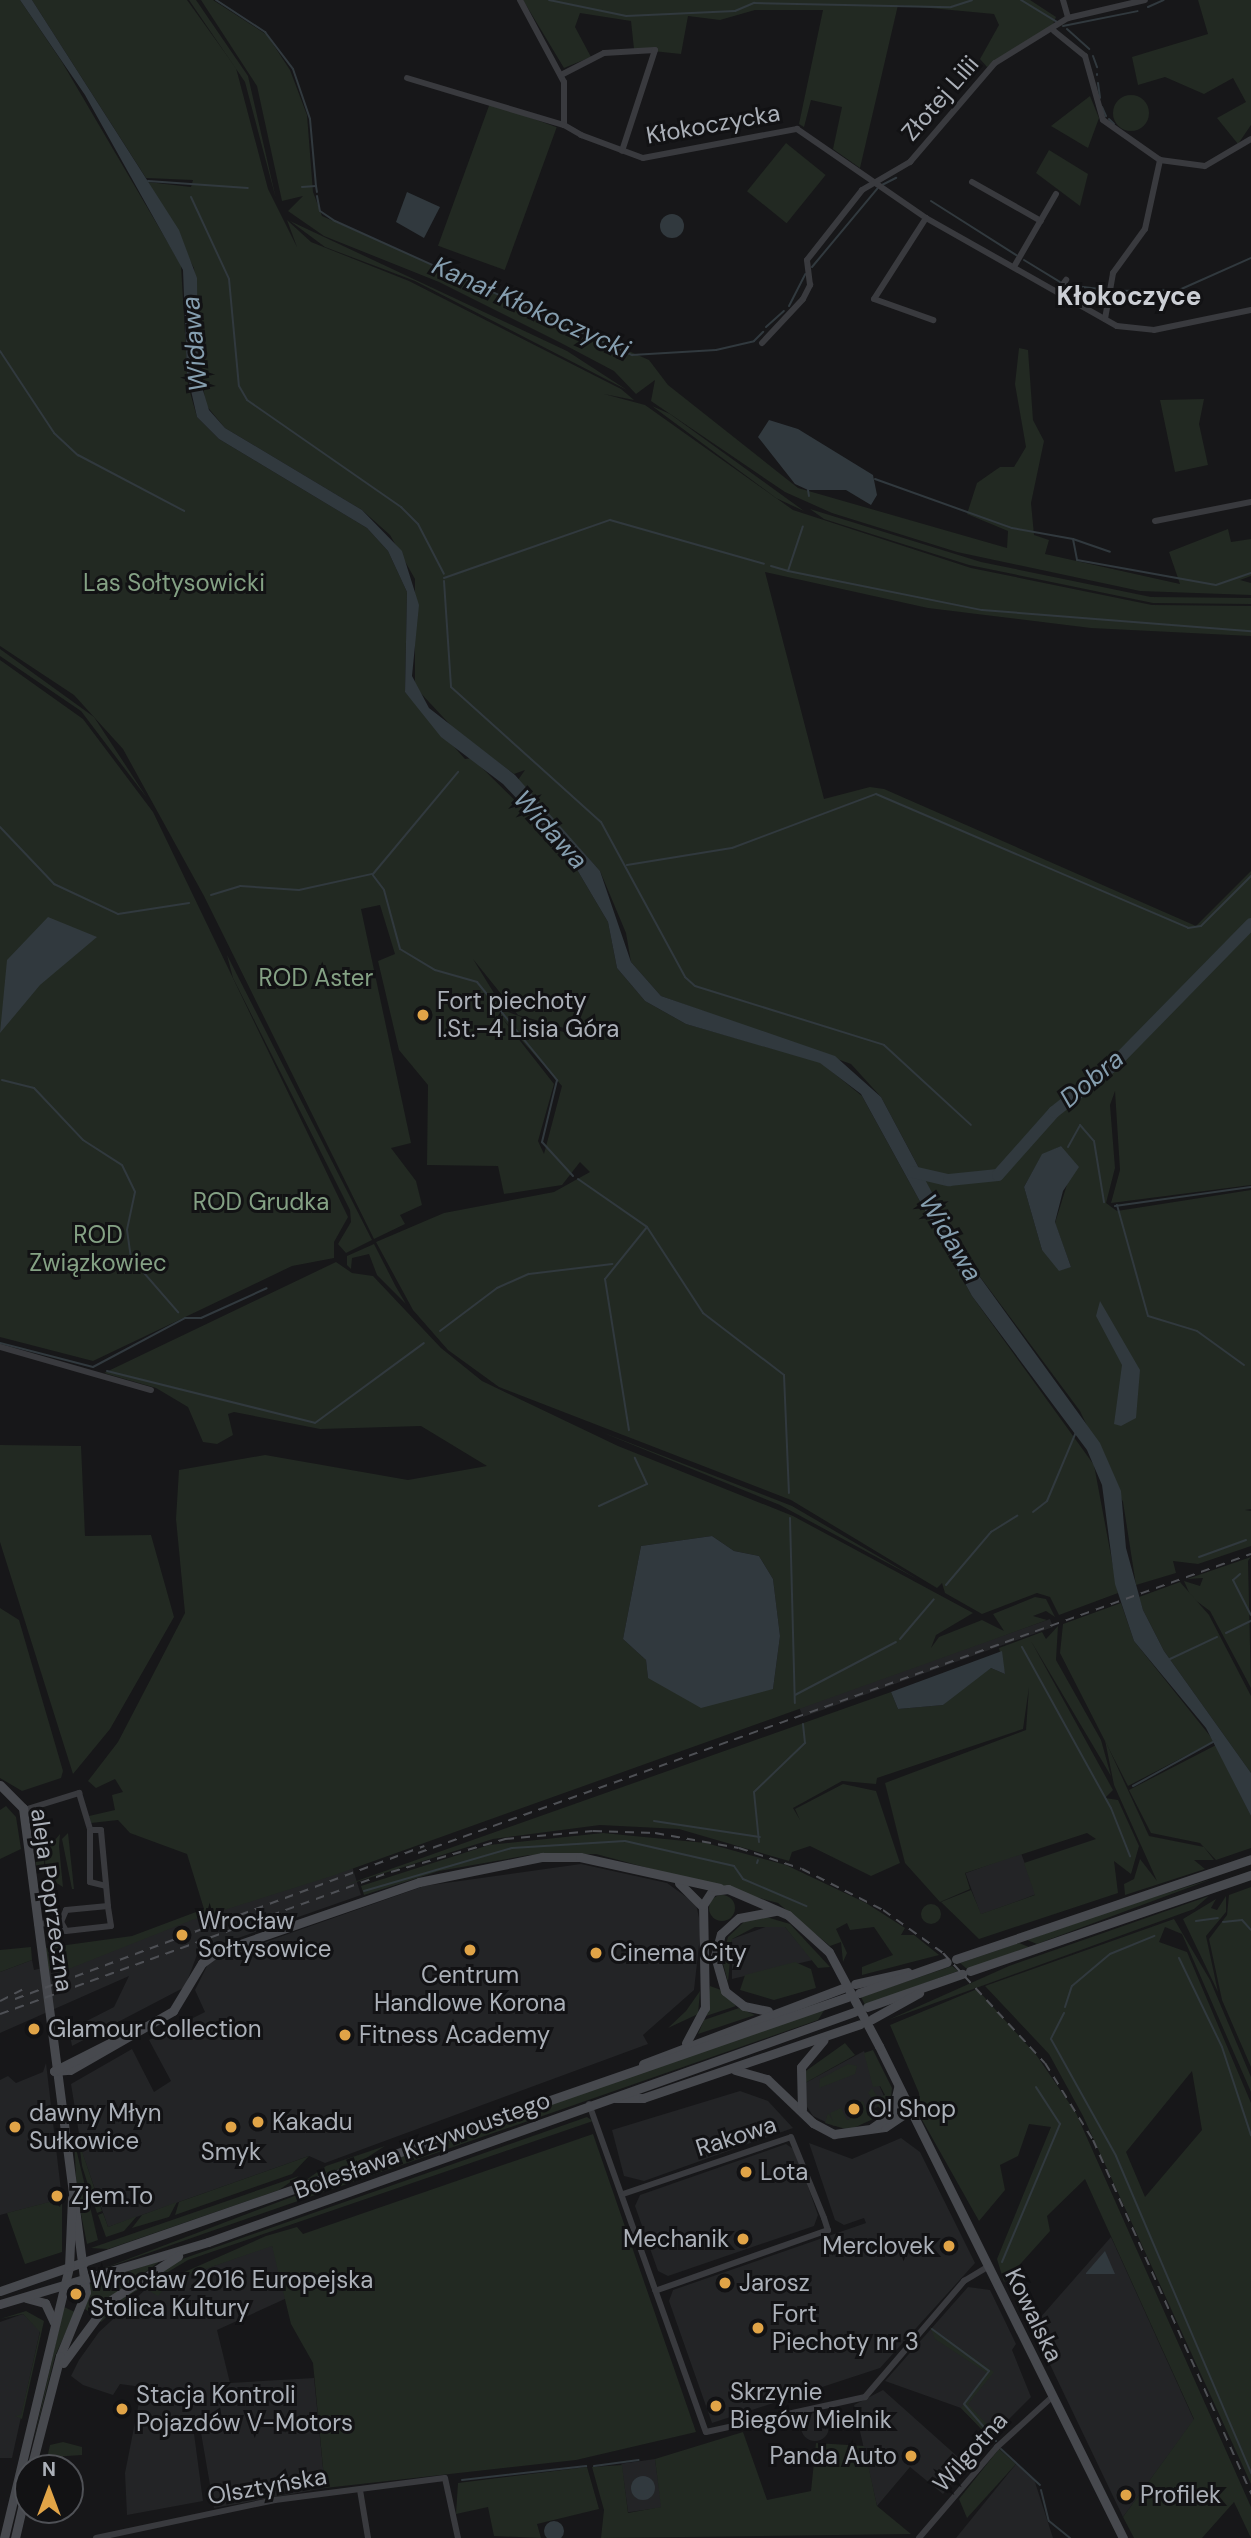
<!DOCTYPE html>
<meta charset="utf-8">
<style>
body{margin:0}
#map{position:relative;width:1251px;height:2538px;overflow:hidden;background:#171719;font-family:"DM Sans",sans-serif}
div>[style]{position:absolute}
.built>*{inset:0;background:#232426;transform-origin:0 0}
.round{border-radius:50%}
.green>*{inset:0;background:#222922;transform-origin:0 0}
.water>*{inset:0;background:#31393e}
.stream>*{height:2px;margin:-1px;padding:0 1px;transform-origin:1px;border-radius:1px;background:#31393e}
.river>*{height:12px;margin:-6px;padding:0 6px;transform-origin:6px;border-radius:6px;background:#31393e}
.street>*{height:6px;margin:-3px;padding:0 3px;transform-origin:3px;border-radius:3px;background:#393a3e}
.secondary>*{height:9px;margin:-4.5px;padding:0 4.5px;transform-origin:4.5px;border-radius:4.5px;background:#47494e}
.rail>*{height:2px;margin-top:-1px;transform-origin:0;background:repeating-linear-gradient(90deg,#4e5055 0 9px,transparent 0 16px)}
.secondary-bridge>*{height:9px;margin:-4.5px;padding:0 4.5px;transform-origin:4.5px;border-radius:4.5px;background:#47494e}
.dots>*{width:19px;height:19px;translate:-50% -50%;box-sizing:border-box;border:4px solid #121214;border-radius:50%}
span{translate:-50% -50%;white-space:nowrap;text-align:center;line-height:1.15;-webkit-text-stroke:6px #121214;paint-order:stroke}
.street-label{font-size:24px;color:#abb0b8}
.park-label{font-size:24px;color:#84a184}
.poi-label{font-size:24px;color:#abb0b8}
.left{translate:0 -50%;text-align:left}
.right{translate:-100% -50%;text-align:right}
.neighbourhood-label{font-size:26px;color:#cbced4;font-weight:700}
.water-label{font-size:26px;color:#859eaf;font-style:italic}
.north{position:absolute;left:14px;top:2454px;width:70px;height:70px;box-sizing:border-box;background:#121214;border:2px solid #4f5156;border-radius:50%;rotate:0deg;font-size:19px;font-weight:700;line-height:28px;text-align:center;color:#abb0b8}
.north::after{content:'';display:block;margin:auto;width:24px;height:32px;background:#e1a447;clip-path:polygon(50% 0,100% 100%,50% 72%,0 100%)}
</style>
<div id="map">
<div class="built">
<i style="clip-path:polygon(1050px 1619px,1053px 1627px,803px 1717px,799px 1707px)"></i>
<i style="left:1021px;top:1853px;width:44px;height:59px;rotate:70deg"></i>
<i style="clip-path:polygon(351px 1863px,361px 1895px,198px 1952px,185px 1987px,72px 2046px,69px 2030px,114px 2007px,129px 1976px,0 2033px,0 1972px,32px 1960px,34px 1970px,51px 1966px)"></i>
<i style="clip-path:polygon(581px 1864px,667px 1883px,696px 1904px,701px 1927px,694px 1990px,643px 2035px,648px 2044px,325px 2163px,309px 2156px,108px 2227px,82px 2152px,71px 2084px,132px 2049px,154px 2092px,171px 2081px,149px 2040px,205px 2012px,195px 1990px,209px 1962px,424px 1886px)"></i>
<i style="clip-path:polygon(774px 1924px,785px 1927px,813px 1960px,732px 1979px,732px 1939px)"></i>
<i style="clip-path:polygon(864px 2051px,887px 2103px,834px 2126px,813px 2116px,804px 2102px,805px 2083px)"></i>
<i style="clip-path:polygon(46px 2063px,62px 2199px,0 2215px,0 2080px,8px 2076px,16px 2083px,43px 2072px)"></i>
<i style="clip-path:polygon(740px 2091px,768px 2101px,793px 2128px,644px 2181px,624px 2176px,612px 2130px)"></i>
<i style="clip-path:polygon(901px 2138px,920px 2152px,975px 2263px,880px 2368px,712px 2423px,669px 2301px,673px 2290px,866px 2223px,864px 2218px,844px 2225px,835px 2220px,809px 2143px,852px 2159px)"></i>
<i style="clip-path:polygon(786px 2144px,795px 2150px,818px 2215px,814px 2226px,668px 2276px,658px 2271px,635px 2206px,640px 2195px)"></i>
<i style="clip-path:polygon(1111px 2237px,1194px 2420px,1123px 2517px,1032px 2327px)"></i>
<i style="clip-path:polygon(272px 2245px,287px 2298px,217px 2330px,230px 2383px,314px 2378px,325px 2488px,214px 2508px,200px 2427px,193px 2426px,203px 2501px,127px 2515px,125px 2473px,142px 2387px,120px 2384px,113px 2395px,83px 2385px,71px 2376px,79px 2360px,99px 2332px,146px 2289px,158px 2294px,171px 2281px)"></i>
<i style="clip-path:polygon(968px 2287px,990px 2290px,1016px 2344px,1012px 2350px,1031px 2397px,990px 2438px,961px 2408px,885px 2381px)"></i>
<i style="clip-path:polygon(23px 2314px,40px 2331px,12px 2458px,0 2458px,0 2322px)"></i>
<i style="clip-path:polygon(883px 2390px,967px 2465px,943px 2494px,910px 2467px,877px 2506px,854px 2405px)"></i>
<i class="round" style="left:801px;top:2413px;width:28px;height:28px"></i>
<i style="left:655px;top:2459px;width:49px;height:34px;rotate:82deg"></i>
<i style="clip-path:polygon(1016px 2464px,1034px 2479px,1053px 2538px,956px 2538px)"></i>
</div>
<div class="green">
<i style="clip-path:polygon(evenodd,0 0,20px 0,62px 62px,181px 265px,188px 385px,197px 417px,219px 439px,367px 528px,388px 551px,407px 592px,405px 692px,465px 759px,472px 758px,566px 851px,608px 922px,617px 968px,645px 1001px,686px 1024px,820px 1062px,862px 1096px,972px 1296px,1094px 1465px,1118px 1593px,1059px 1615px,1050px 1597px,1037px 1593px,982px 1614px,945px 1593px,942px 1583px,937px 1588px,791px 1500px,499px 1387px,448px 1350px,413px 1310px,376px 1242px,444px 1213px,554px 1192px,590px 1172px,580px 1162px,562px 1185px,504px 1194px,498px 1166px,427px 1165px,428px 1085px,399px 1050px,378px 961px,395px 954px,380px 905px,361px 909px,411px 1143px,391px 1148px,416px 1181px,422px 1205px,400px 1215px,405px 1224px,374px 1239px,204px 896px,123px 749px,74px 695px,0 646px,0 0,473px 959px,518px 1015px,585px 1034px,580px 1038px,505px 1011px,473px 959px,0 0,502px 1018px,562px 1086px,544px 1154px,538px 1141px,554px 1084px,502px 1018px)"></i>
<i style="clip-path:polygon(32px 0,187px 0,236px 68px,268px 189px,297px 247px,287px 220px,311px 242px,409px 281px,621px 389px,634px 400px,604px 394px,645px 405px,793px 510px,971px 568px,1152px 605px,1251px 606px,1251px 636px,1091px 628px,928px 608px,765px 572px,824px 799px,870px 787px,884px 789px,1196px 926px,1251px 871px,1251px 923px,1117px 1057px,1052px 1110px,1008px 1164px,986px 1175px,950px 1179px,919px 1168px,881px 1097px,851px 1064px,661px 996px,631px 962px,626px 933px,600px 871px,518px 780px,525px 770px,514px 774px,456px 731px,415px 687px,415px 579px,390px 535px,362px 510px,225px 428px,205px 404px,194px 268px,148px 182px,191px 187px,193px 180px,146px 178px)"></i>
<i style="clip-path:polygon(189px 0,196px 0,248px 76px,276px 199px,245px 82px)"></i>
<i style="clip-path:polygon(201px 0,213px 0,267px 35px,290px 70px,307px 115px,313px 192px,322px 216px,649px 360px,668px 385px,798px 488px,1007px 548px,1008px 531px,967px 514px,977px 483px,1000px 467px,1014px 467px,1026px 447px,1015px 384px,1019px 348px,1028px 350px,1033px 420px,1044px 441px,1031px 503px,1034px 535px,1049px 540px,1045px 554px,1180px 584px,1169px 552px,1228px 529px,1231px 542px,1251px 539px,1251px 576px,1240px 580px,1251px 583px,1251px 595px,1140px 591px,957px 552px,832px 513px,785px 492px,651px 401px,655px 380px,636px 394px,614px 371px,561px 343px,439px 282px,324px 236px,288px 211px,303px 196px,282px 201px,257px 86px)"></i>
<i style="clip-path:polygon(523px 0,1030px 0,1056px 17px,1051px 29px,987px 67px,980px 59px,999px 25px,994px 14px,898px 5px,860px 168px,833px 149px,842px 107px,811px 100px,804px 127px,799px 124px,823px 10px,755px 10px,720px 20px,688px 16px,681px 54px,634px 49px,631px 21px,580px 13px,575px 27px,591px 57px,564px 68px)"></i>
<i style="clip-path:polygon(1198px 0,1251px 0,1251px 125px,1238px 144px,1217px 118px,1246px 102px,1233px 78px,1204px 94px,1165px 77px,1138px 85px,1132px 57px,1208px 34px)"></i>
<i class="round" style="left:1113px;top:95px;width:36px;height:36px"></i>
<i style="clip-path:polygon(1090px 96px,1099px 118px,1088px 148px,1051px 126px)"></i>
<i style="left:490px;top:103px;width:71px;height:152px;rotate:20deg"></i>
<i style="left:786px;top:143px;width:51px;height:62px;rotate:39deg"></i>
<i style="clip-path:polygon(1049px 150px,1088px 174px,1080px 206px,1036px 173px)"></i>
<i style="clip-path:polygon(290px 221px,567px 351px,627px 390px,415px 281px,325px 247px)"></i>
<i style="clip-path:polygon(1204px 399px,1199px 424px,1208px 465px,1175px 472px,1160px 400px)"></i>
<i style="clip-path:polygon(652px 406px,670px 414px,804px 511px,776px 498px)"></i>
<i style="clip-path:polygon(810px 509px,981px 562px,1151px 597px,1251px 598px,1251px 604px,1153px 603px,969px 565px,824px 519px)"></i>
<i style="clip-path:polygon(0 649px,94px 717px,147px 798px,81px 711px,0 656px)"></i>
<i style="clip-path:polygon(0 660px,83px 719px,153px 812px,348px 1217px,334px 1242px,334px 1258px,292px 1266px,93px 1361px,0 1337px)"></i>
<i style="clip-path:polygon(evenodd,1251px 926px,1251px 1185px,1111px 1203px,1120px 1170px,1115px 1091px,1110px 1105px,1115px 1168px,1106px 1203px,1117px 1211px,1251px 1190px,1251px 1509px,1245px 1510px,1251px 1511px,1251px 1546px,1198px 1564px,1173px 1561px,1176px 1573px,1136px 1585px,1123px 1502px,1080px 1411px,969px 1262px,922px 1176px,993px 1179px,1007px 1171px,1056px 1113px,1116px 1063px,1251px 926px,1061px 1146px,1069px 1178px,1055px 1223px,1071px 1267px,1042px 1250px,1024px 1187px,1042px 1155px,1061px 1146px)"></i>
<i style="clip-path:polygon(227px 955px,372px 1240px,346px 1253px,338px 1244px,351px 1222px,350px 1210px,233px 978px)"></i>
<i style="clip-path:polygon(374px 1244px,396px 1287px,406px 1304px,377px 1275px,369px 1254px,352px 1258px,351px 1269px,347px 1265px,347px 1256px)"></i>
<i style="clip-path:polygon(evenodd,336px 1262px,352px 1273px,373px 1276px,441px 1348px,482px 1381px,618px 1446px,793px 1516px,973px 1613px,936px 1635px,931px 1648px,939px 1637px,982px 1620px,1004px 1631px,993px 1614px,1035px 1597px,1046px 1599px,1055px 1617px,1046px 1611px,1033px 1616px,1047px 1620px,992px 1640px,332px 1876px,192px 1920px,61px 1972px,48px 1969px,45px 1948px,132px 1936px,204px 1909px,187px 1854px,130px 1833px,118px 1820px,91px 1823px,89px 1816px,115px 1810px,112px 1795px,123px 1792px,115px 1779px,96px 1788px,88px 1781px,118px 1742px,185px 1613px,176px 1519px,179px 1470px,265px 1455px,408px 1480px,487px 1466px,421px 1426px,320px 1429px,234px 1412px,228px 1414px,233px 1435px,217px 1444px,203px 1442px,188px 1407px,156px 1388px,104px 1373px,336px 1262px,712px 1536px,734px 1551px,759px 1556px,773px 1579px,780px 1636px,773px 1689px,648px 1678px,646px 1660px,623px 1639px,641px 1546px,712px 1536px)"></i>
<i style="clip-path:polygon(599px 1431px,792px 1506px,919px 1580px,780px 1505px)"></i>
<i style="clip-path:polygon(0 1445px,81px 1446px,85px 1536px,151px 1535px,174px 1617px,110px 1729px,73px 1774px,0 1542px)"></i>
<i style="clip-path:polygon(1251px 1557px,1248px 1561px,1251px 1688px,1210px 1611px,1191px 1597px,1184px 1581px,1200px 1586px,1203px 1578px,1187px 1579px)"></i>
<i style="clip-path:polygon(1180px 1582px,1209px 1615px,1251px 1696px,1251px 1773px,1164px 1651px,1143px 1610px,1139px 1597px)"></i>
<i style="clip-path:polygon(1121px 1603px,1134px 1641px,1214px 1741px,1128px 1786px,1060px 1653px,1063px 1624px)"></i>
<i style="clip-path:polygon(0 1608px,19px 1620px,63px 1771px,61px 1778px,22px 1791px,0 1778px)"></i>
<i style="clip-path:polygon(1058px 1626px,1056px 1660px,1101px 1740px,1111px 1776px,1031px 1641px,1113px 1790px,1105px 1798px,1118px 1800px,1139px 1846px,1131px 1874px,1114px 1861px,1118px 1893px,979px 1939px,941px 1902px,971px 1890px,981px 1914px,1035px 1895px,1024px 1863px,1096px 1839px,1087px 1833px,965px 1873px,970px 1889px,940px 1902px,905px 1863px,885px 1783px,1026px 1730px,1029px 1687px,1023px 1729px,877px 1778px,876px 1784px,842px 1781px,793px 1808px,800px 1820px,795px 1809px,843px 1784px,876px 1791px,900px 1863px,871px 1876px,810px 1846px,792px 1852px,789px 1861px,679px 1829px,600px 1825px,493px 1839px,337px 1888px,891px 1692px,898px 1709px,943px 1705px,979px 1672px,991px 1668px,1005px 1674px,999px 1648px,1042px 1632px,1046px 1639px)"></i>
<i style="clip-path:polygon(1105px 1740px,1149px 1836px,1204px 1847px,1214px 1860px,1194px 1860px,1205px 1869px,1125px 1895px,1124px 1884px,1134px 1879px,1140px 1859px,1157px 1881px,1114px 1785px)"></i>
<i style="clip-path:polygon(1216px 1745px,1251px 1816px,1251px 1848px,1216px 1860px,1200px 1843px,1151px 1833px,1129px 1790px)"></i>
<i style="clip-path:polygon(6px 1806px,16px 1817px,21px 1849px,0 1859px,0 1810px)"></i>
<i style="clip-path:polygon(68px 1833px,74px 1889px,72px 1889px,62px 1839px)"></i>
<i style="clip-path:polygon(603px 1833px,706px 1843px,786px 1865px,866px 1903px,905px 1928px,901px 1935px,914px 1935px,939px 1955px,862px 1975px,862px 1967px,893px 1955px,874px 1927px,850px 1930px,847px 1923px,836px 1929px,847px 1953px,843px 1962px,841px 1942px,830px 1946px,778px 1903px,596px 1854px,529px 1855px,439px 1871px,364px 1895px,361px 1886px,489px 1845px)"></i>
<i style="clip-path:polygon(60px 1834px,59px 1846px,63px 1887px,47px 1877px,44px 1853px,44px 1873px,37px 1872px,34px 1851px,34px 1840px,44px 1840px,44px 1853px)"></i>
<i style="clip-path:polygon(1212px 1879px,1037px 1944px,1027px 1940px,1131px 1904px)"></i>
<i style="clip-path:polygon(1251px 1887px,1251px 2067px,1222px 2000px,1209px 1939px,1227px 1915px,1229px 1895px)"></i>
<i class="round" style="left:709px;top:1895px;width:26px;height:26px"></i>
<i style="clip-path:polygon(1209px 1896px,1194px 1909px,888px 2020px,1009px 1966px)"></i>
<i style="clip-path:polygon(1226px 1896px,1226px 1912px,1206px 1936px,1218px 1992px,1183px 1919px,1216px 1899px,1211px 1908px,1217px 1910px)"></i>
<i class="round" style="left:921px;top:1904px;width:20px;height:20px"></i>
<i style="clip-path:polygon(763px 1916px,790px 1924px,830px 1967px,818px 1968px,785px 1927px,755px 1927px,732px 1939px,728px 1982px,722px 1960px,728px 1937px,745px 1921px)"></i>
<i style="clip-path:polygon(evenodd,1174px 1919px,1210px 1980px,1251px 2077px,1251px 2092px,1182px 1934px,1165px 1927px,1159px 1942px,1187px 1952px,1251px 2103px,1251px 2484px,1083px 2116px,1049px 2054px,985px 1986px,1174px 1919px,1192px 2071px,1202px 2130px,1145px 2197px,1126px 2152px,1192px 2071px)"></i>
<i style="clip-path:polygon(1019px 1943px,1029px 1947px,967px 1969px,960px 1963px)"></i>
<i style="clip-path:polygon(31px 1947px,32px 1960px,0 1972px,0 1950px)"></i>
<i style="clip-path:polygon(795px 1962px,811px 1969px,816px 1988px,774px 2000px,740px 1990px,745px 1975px)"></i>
<i style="clip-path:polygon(952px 1966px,958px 1971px,865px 2005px,861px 1997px)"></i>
<i style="clip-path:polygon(710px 1986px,721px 1990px,736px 2006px,706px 2016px)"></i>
<i style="clip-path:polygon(977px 1989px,1037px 2056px,1076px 2113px,1251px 2507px,1251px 2538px,1234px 2502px,1202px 2538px,1134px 2538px,1123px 2517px,1194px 2419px,1085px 2179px,1047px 2216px,1050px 2231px,1004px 2282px,997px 2259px,1051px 2127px,1029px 2124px,1018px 2156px,1000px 2165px,1005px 2190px,979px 2221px,921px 2118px,919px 2093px,890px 2025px)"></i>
<i style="clip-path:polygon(700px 1991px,698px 2014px,668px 2028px,686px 2011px)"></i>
<i style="clip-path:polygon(739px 2008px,755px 2015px,698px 2034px,704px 2020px)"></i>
<i style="clip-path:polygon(825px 2009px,818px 2020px,94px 2272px,400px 2156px)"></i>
<i style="clip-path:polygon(845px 2043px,855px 2055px,805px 2083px,803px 2073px)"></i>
<i style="clip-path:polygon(873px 2050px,892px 2088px,890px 2106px,882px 2111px,868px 2093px,872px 2088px,878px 2098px,885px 2095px,880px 2086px,873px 2087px,864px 2053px)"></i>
<i style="clip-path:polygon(848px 2064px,857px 2066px,855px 2074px,819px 2088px,820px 2079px)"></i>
<i style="clip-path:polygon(863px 2101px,868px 2116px,874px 2109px,882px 2115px,849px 2130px,825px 2123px,828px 2113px,833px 2121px,830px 2113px,841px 2108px,847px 2120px,862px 2113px,858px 2103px)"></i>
<i style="clip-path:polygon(587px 2117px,593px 2121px,188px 2260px,131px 2294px,101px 2322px,97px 2319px,159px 2269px,185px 2258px)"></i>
<i style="clip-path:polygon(593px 2134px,696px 2432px,576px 2460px,325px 2488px,313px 2363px,291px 2324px,272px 2246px,171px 2281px,158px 2296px,146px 2289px,266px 2236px,297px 2227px,303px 2234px)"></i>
<i style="clip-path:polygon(74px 2140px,98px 2240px,87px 2244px,77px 2194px)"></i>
<i style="clip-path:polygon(79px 2142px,102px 2211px,97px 2213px,82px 2166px)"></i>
<i style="clip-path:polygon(385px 2146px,360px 2162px,306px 2180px,326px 2166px)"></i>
<i style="clip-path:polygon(309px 2156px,292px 2174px,175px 2215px,179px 2202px)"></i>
<i style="clip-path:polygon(299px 2176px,279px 2190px,108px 2249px,91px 2248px)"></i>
<i style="clip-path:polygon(62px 2199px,62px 2252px,25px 2264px,7px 2213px,53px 2201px,60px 2207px)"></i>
<i style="clip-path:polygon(177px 2202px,169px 2217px,132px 2228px,142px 2215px)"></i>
<i style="clip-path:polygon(103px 2213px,108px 2227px,137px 2216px,124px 2231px,106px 2237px,98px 2215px)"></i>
<i style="clip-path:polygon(160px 2261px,92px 2314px,85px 2309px,89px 2284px)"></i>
<i style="clip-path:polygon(64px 2307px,75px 2312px,55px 2356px,33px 2443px)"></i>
<i style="clip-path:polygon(26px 2311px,44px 2321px,22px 2419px,15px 2416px,21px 2415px,40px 2332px,23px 2314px,0 2319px)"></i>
<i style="clip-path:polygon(930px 2327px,994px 2372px,968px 2404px,994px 2432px,990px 2438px,961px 2408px,987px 2373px,935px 2339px)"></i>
<i style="clip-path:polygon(743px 2432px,767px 2500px,811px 2491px,816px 2443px,864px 2446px,877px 2506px,911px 2534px,601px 2538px,604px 2510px,592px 2467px,622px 2465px,628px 2513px,661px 2507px,655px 2459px)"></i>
<i style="clip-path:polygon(63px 2442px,82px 2447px,82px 2455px,52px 2457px,52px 2466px,45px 2467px,50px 2445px)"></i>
<i style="clip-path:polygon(999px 2449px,1016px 2464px,967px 2518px,959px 2499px)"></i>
<i style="clip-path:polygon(587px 2467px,599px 2509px,537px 2524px,541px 2538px,494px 2536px,488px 2507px,456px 2514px,458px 2483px)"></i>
</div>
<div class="water">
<i style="clip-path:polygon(20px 0,32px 0,179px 230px,197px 278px,198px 374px,209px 410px,225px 428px,362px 510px,402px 551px,419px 605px,412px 676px,429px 708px,515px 775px,600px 871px,631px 962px,661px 996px,835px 1056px,881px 1097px,969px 1262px,1100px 1443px,1121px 1491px,1126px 1548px,1143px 1610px,1164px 1651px,1251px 1773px,1251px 1816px,1206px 1728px,1134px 1641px,1115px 1584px,1102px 1485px,1087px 1450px,972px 1296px,861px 1094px,820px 1063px,686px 1024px,645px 1001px,617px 968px,608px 922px,566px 851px,503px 784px,441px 737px,405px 692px,407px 592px,388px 551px,367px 528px,219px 439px,197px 417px,187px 373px,183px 270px,85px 95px)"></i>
<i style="clip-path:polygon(407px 192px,440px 207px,424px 238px,396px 222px)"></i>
<i class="round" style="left:660px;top:214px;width:24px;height:24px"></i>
<i style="clip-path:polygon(769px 420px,798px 429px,873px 475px,877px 495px,871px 505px,846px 490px,808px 490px,795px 484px,758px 437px)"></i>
<i style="clip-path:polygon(48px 917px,97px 937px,40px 985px,0 1033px,7px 960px)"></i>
<i style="clip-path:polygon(1061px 1146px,1079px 1167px,1063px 1191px,1055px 1222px,1071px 1267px,1059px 1271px,1042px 1250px,1024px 1187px,1042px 1154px)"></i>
<i style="clip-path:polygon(1100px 1301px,1140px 1370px,1136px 1418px,1121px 1426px,1114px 1424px,1122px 1365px,1096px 1316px)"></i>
<i style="clip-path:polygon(712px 1536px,734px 1551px,759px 1556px,773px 1579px,780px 1636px,773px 1689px,701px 1708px,648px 1678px,646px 1660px,623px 1639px,641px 1546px)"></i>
<i style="clip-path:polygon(1002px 1651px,1005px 1674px,991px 1668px,943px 1705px,898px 1709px,891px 1692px)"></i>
<i style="clip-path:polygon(1105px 2251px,1115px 2274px,1086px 2274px,1086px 2273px)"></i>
<i class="round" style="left:631px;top:2476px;width:24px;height:24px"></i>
<i class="round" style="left:544px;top:2521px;width:20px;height:20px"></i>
</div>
<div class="stream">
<i style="left:216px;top:0;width:59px;rotate:33.1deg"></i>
<i style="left:265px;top:32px;width:46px;rotate:52.9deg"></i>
<i style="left:293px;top:69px;width:53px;rotate:71.2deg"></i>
<i style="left:310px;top:119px;width:67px;rotate:84.9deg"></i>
<i style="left:549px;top:0;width:79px;rotate:11.7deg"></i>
<i style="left:626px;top:16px;width:109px;rotate:-2.6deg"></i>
<i style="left:735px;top:11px;width:21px;rotate:-23deg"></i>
<i style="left:754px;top:3px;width:197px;rotate:1.2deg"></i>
<i style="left:951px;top:7px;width:22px;rotate:-18deg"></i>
<i style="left:1021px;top:0;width:42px;rotate:31.4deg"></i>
<i style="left:1148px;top:7px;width:17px;rotate:-24deg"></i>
<i style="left:1063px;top:26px;width:76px;rotate:-11.3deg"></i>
<i style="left:1067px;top:29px;width:30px;rotate:42deg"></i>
<i style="left:1093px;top:56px;width:12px;rotate:70deg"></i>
<i style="left:1097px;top:74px;width:1px;rotate:90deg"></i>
<i style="left:1098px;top:83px;width:15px;rotate:82deg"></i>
<i style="left:1102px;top:107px;width:10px;rotate:66deg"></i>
<i style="left:1109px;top:119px;width:7px;rotate:45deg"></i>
<i style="left:148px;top:181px;width:100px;rotate:4deg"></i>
<i style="left:882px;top:185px;width:16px;rotate:-27deg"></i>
<i style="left:302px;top:187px;width:14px;rotate:-4deg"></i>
<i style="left:316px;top:186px;width:6px;rotate:81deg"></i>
<i style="left:317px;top:196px;width:15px;rotate:79deg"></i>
<i style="left:320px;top:211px;width:18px;rotate:34deg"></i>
<i style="left:335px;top:221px;width:326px;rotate:24.3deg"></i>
<i style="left:632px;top:355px;width:84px;rotate:-3.4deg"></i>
<i style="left:716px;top:350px;width:39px;rotate:-13deg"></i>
<i style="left:754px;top:341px;width:13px;rotate:-45deg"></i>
<i style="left:191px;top:197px;width:90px;rotate:65.1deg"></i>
<i style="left:229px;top:279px;width:107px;rotate:84.7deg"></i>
<i style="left:239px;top:386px;width:16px;rotate:60deg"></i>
<i style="left:247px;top:400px;width:188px;rotate:34.8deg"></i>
<i style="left:401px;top:507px;width:24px;rotate:45deg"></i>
<i style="left:418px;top:524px;width:56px;rotate:62.5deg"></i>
<i style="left:931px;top:201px;width:101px;rotate:32.4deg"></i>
<i style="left:1024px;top:260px;width:42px;rotate:31.4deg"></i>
<i style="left:812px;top:267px;width:102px;rotate:-50.2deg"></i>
<i style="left:1067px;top:285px;width:41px;rotate:7deg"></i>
<i style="left:1113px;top:291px;width:66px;rotate:-0.9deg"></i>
<i style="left:1179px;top:290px;width:79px;rotate:-24deg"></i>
<i style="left:789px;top:306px;width:36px;rotate:-63deg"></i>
<i style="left:766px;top:327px;width:24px;rotate:-42deg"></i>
<i style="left:0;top:351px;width:98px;rotate:56.6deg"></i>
<i style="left:54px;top:433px;width:33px;rotate:43deg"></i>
<i style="left:78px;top:455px;width:120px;rotate:27.8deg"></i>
<i style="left:875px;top:479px;width:145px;rotate:19.7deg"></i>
<i style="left:1012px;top:528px;width:62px;rotate:10.2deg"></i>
<i style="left:1073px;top:539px;width:21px;rotate:79deg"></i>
<i style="left:1077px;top:560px;width:141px;rotate:10.2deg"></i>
<i style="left:1216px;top:585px;width:37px;rotate:-19deg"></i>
<i style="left:808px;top:490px;width:6px;rotate:81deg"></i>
<i style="left:1073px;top:539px;width:39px;rotate:19deg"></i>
<i style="left:771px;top:566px;width:18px;rotate:16deg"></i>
<i style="left:788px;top:571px;width:47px;rotate:-71.6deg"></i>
<i style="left:788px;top:571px;width:198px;rotate:11.4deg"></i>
<i style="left:982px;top:610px;width:270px;rotate:4.5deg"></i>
<i style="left:444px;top:578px;width:176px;rotate:-19.3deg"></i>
<i style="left:610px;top:520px;width:160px;rotate:15.9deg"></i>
<i style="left:444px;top:581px;width:106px;rotate:86.2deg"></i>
<i style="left:451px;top:687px;width:202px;rotate:42deg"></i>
<i style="left:601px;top:822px;width:176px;rotate:61.5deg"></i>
<i style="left:685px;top:977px;width:13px;rotate:42deg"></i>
<i style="left:695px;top:986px;width:198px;rotate:17.3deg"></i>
<i style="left:884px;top:1045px;width:118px;rotate:42.6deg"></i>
<i style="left:0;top:827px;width:79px;rotate:46.5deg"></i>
<i style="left:54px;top:884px;width:71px;rotate:25.1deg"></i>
<i style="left:118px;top:914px;width:72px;rotate:-8.8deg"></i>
<i style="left:627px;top:865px;width:106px;rotate:-9.2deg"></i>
<i style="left:732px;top:848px;width:154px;rotate:-20.6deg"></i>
<i style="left:876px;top:794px;width:340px;rotate:23.2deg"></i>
<i style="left:1188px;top:928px;width:13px;rotate:-9deg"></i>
<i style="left:1201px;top:926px;width:71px;rotate:-45deg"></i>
<i style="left:373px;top:874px;width:133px;rotate:-50.2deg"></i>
<i style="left:211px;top:895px;width:30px;rotate:-17deg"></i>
<i style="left:240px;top:886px;width:59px;rotate:3.9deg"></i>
<i style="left:299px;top:890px;width:75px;rotate:-12.4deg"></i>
<i style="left:372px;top:874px;width:20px;rotate:53deg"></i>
<i style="left:384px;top:890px;width:61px;rotate:74.8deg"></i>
<i style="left:400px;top:949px;width:41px;rotate:31deg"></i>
<i style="left:435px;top:970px;width:44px;rotate:15.9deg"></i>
<i style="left:477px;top:982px;width:127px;rotate:50.8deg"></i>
<i style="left:557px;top:1080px;width:64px;rotate:103.6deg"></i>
<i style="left:542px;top:1142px;width:46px;rotate:47.6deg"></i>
<i style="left:2px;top:1080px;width:33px;rotate:14deg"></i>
<i style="left:34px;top:1088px;width:71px;rotate:46.7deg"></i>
<i style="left:83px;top:1140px;width:46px;rotate:32.7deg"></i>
<i style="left:122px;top:1165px;width:30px;rotate:64deg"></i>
<i style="left:135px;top:1192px;width:39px;rotate:102deg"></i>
<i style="left:127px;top:1230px;width:28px;rotate:82deg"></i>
<i style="left:131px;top:1258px;width:72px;rotate:49deg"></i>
<i style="left:1068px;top:1147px;width:25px;rotate:-61deg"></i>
<i style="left:1080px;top:1125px;width:21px;rotate:49deg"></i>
<i style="left:1094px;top:1141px;width:62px;rotate:80.7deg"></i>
<i style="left:578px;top:1179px;width:84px;rotate:34.8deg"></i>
<i style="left:647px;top:1227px;width:67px;rotate:128.9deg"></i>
<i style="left:605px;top:1279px;width:153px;rotate:81deg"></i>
<i style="left:1117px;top:1205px;width:115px;rotate:74.4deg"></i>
<i style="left:1148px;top:1316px;width:51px;rotate:17deg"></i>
<i style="left:1197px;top:1331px;width:58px;rotate:35.9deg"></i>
<i style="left:1115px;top:1206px;width:137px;rotate:-8deg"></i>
<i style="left:647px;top:1227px;width:103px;rotate:56.9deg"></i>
<i style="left:703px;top:1313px;width:102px;rotate:37.4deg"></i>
<i style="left:784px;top:1375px;width:118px;rotate:87.6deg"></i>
<i style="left:440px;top:1331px;width:71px;rotate:-37deg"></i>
<i style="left:497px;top:1288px;width:35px;rotate:-24deg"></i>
<i style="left:529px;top:1274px;width:84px;rotate:-6.9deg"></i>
<i style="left:0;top:1343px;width:96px;rotate:14.5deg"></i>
<i style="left:93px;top:1367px;width:104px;rotate:-28deg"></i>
<i style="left:185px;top:1318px;width:16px"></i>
<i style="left:201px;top:1318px;width:72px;rotate:-24.4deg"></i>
<i style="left:107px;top:1371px;width:214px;rotate:14deg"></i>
<i style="left:315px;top:1423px;width:135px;rotate:-36.3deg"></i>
<i style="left:599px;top:1506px;width:53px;rotate:-24.6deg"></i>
<i style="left:647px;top:1484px;width:29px;rotate:-115deg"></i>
<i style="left:1033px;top:1512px;width:18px;rotate:-38deg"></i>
<i style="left:1047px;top:1501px;width:75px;rotate:-67.2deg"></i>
<i style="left:790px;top:1518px;width:185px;rotate:88.5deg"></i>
<i style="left:1199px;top:1557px;width:50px;rotate:-19.9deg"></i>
<i style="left:1240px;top:1574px;width:9px;rotate:139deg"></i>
<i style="left:1233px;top:1580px;width:39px;rotate:63deg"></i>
<i style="left:946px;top:1585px;width:70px;rotate:-49.7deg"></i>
<i style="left:991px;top:1532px;width:31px;rotate:-32deg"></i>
<i style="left:1226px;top:1633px;width:28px;rotate:-26deg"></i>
<i style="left:900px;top:1639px;width:52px;rotate:-49.6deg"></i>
<i style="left:1022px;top:1647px;width:184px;rotate:61.1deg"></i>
<i style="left:1111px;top:1808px;width:52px;rotate:68.4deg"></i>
<i style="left:1170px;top:1659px;width:52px;rotate:-25.1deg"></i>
<i style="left:795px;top:1695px;width:114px;rotate:-27.7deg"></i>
<i style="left:1133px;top:1786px;width:94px;rotate:-28.8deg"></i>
<i style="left:654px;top:1821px;width:107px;rotate:8.6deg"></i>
<i style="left:759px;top:1842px;width:50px;rotate:-95.7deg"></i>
<i style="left:754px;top:1792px;width:71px;rotate:-43.9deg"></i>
<i style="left:805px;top:1743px;width:19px;rotate:-96deg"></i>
<i style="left:757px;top:1863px;width:3px;rotate:-72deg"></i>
<i style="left:364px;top:1891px;width:154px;rotate:-16.2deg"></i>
<i style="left:512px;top:1848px;width:113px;rotate:-3.5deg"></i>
<i style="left:625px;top:1841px;width:112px;rotate:12.9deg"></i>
<i style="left:734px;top:1866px;width:16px;rotate:55deg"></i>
<i style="left:743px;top:1879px;width:69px;rotate:23.2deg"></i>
<i style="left:1196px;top:1921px;width:22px;rotate:-8deg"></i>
<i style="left:1223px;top:1922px;width:19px;rotate:-6deg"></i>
<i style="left:1242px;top:1920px;width:13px;rotate:48deg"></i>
<i style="left:1179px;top:1958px;width:99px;rotate:64.2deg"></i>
<i style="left:1222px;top:2047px;width:93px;rotate:71.8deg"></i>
<i style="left:1065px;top:2007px;width:22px;rotate:-72deg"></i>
<i style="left:1072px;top:1986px;width:50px;rotate:-40.1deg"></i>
<i style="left:1110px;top:1954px;width:48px;rotate:-22.2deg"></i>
<i style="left:1064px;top:2013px;width:29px;rotate:117deg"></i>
<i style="left:1051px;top:2039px;width:134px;rotate:60.9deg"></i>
<i style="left:1116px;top:2156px;width:345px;rotate:66.9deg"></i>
<i style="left:1002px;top:2262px;width:150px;rotate:-67.2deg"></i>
<i style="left:1060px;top:2124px;width:44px;rotate:-123deg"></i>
<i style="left:932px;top:2329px;width:71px;rotate:36.4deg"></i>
<i style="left:989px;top:2371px;width:41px;rotate:127.1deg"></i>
<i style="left:964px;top:2404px;width:49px;rotate:49.1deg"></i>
<i style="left:1001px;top:2449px;width:53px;rotate:42.7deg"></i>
<i style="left:594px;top:2466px;width:45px;rotate:-7.6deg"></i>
<i style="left:462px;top:2480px;width:125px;rotate:-6.4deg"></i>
<i style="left:1041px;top:2490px;width:32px;rotate:76deg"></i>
<i style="left:1049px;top:2521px;width:27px;rotate:39deg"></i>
</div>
<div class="river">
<i style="left:913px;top:1172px;width:37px;rotate:13deg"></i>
<i style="left:949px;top:1180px;width:49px;rotate:-5.8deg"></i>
<i style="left:998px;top:1175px;width:84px;rotate:-48.4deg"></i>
<i style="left:1054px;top:1112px;width:73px;rotate:-38.3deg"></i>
<i style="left:1111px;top:1067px;width:200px;rotate:-45.6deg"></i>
</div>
<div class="street">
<i style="left:520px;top:0;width:93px;rotate:61.8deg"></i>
<i style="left:564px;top:82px;width:43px;rotate:90deg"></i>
<i style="left:564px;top:125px;width:20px;rotate:30deg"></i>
<i style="left:581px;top:135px;width:66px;rotate:20.4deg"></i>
<i style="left:643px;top:158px;width:157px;rotate:-10.7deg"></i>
<i style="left:797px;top:129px;width:157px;rotate:34.6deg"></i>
<i style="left:926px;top:218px;width:219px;rotate:29.5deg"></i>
<i style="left:1117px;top:326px;width:37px;rotate:6deg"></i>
<i style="left:1154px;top:330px;width:99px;rotate:-11.7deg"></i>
<i style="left:1063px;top:0;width:19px;rotate:74deg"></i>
<i style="left:1068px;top:18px;width:79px;rotate:-13.2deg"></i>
<i style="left:1054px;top:31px;width:40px;rotate:39deg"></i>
<i style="left:1085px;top:56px;width:66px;rotate:74.3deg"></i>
<i style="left:1103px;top:120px;width:70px;rotate:35.1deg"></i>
<i style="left:561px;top:75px;width:48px;rotate:-27.1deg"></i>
<i style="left:604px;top:53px;width:51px;rotate:-3.4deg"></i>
<i style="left:655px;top:50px;width:106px;rotate:108.1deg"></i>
<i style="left:407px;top:78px;width:164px;rotate:16.7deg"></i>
<i style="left:1160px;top:160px;width:45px;rotate:7.6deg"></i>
<i style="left:1205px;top:166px;width:53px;rotate:-30.4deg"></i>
<i style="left:972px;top:182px;width:79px;rotate:29.5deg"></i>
<i style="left:926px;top:218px;width:96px;rotate:122.7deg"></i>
<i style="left:874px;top:299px;width:63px;rotate:19.6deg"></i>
<i style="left:1015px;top:265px;width:82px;rotate:-60deg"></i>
<i style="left:1058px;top:291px;width:14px;rotate:-54deg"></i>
<i style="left:1082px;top:305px;width:23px;rotate:-15deg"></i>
<i style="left:1105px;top:319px;width:47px;rotate:-80.1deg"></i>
<i style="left:1113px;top:273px;width:54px;rotate:-54deg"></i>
<i style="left:1145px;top:229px;width:71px;rotate:-77.7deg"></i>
<i style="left:762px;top:343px;width:60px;rotate:-47deg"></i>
<i style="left:803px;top:299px;width:16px;rotate:-63deg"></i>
<i style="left:810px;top:285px;width:25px;rotate:-97deg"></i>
<i style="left:807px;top:260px;width:89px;rotate:-51.8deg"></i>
<i style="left:862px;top:190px;width:56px;rotate:-30.3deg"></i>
<i style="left:910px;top:162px;width:130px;rotate:-49.4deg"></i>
<i style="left:995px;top:63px;width:86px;rotate:-31.7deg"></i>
<i style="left:1155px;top:521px;width:98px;rotate:-11.2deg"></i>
<i style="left:0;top:1347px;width:157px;rotate:15.9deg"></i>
<i style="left:24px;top:1810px;width:58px;rotate:-17.2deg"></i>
<i style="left:79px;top:1793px;width:39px;rotate:73deg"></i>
<i style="left:61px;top:1922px;width:10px;rotate:61deg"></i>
<i style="left:66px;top:1931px;width:45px;rotate:-6.3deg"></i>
<i style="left:111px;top:1926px;width:20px;rotate:-99deg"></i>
<i style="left:37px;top:1924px;width:24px;rotate:-5deg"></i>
<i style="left:61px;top:1922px;width:13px;rotate:-67deg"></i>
<i style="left:66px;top:1910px;width:42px;rotate:-5.4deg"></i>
<i style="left:108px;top:1906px;width:76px;rotate:-95.3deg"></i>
<i style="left:101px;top:1830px;width:11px;rotate:180deg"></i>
<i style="left:90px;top:1830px;width:52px;rotate:90deg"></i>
<i style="left:90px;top:1882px;width:16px;rotate:14deg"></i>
<i style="left:589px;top:2104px;width:348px;rotate:70.4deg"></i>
<i style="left:706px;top:2432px;width:163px;rotate:-12.4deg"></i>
<i style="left:865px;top:2397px;width:153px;rotate:-49.5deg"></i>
<i style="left:964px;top:2281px;width:29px;rotate:-31deg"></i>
<i style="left:623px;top:2194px;width:177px;rotate:-18.7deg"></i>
<i style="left:791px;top:2137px;width:87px;rotate:67.8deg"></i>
<i style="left:824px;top:2218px;width:13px;rotate:72deg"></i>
<i style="left:828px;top:2230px;width:183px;rotate:160.6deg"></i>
<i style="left:360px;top:2490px;width:49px;rotate:80.5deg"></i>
<i style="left:96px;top:2538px;width:183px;rotate:-12deg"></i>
<i style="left:275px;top:2500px;width:171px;rotate:-7.4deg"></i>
<i style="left:445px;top:2478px;width:61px;rotate:77.8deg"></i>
<i style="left:919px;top:2538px;width:120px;rotate:-49.4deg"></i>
<i style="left:997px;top:2447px;width:76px;rotate:-42.3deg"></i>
</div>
<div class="secondary">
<i style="left:0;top:1785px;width:33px;rotate:45deg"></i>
<i style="left:23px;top:1808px;width:488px;rotate:82.6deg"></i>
<i style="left:86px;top:2292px;width:69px;rotate:112.1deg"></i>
<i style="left:60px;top:2356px;width:116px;rotate:104.5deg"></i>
<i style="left:679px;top:1883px;width:34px;rotate:45deg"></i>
<i style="left:956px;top:1959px;width:311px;rotate:-18.7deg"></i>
<i style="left:970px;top:1971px;width:297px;rotate:-18.9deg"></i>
<i style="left:855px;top:1984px;width:54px;rotate:-12.8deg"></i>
<i style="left:859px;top:1993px;width:93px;rotate:-19.4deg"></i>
<i style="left:867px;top:2007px;width:101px;rotate:-19.2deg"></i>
<i style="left:768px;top:2011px;width:25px;rotate:-168deg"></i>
<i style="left:744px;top:2006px;width:24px;rotate:-142deg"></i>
<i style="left:725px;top:1991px;width:36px;rotate:-106deg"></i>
<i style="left:715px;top:1956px;width:23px;rotate:-75deg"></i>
<i style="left:721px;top:1934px;width:24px;rotate:-42deg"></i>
<i style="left:739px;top:1918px;width:38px;rotate:-11deg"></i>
<i style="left:872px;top:2019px;width:54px;rotate:-29deg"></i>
<i style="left:686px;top:2043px;width:40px;rotate:-62deg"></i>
<i style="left:705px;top:2008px;width:103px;rotate:-91.1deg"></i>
<i style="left:703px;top:1905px;width:17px;rotate:-57deg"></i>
<i style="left:712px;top:1891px;width:16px;rotate:-7deg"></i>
<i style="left:728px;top:1889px;width:65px;rotate:23.4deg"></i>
<i style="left:788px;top:1915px;width:55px;rotate:42.1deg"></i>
<i style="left:879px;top:2046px;width:549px;rotate:63.62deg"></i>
<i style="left:643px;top:2064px;width:214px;rotate:-20.8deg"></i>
<i style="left:735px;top:2070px;width:33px;rotate:16deg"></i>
<i style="left:767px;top:2079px;width:64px;rotate:43.7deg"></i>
<i style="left:813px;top:2123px;width:24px;rotate:28deg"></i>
<i style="left:834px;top:2134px;width:51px;rotate:-7.8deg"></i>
<i style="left:885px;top:2127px;width:30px;rotate:-34deg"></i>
<i style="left:54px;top:2071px;width:16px;rotate:-4deg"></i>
<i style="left:70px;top:2070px;width:119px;rotate:-29.8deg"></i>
<i style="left:173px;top:2011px;width:56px;rotate:-58.9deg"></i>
<i style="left:202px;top:1963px;width:19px;rotate:-36deg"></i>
<i style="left:217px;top:1952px;width:214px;rotate:-19.1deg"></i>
<i style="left:419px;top:1882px;width:126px;rotate:-11.5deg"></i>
<i style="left:542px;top:1857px;width:38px"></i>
<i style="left:580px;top:1857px;width:143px;rotate:12.5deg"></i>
<i style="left:54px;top:2071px;width:100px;rotate:-26.8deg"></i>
<i style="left:615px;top:2098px;width:28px"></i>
<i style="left:643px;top:2098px;width:229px;rotate:-18.8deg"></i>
<i style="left:802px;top:2109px;width:42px;rotate:-91.4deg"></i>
<i style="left:801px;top:2067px;width:35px;rotate:-50deg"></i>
<i style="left:872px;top:2128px;width:24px;rotate:-35deg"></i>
<i style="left:892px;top:2114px;width:28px;rotate:-77deg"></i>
<i style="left:0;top:2291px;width:897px;rotate:-19.14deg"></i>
<i style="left:26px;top:2298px;width:20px;rotate:15deg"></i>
<i style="left:45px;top:2303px;width:21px;rotate:65deg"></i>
<i style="left:0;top:2304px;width:217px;rotate:-16.6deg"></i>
<i style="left:208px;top:2242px;width:686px;rotate:-19.6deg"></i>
<i style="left:63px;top:2363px;width:76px;rotate:-53.6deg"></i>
<i style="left:108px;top:2302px;width:84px;rotate:-33.3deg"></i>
<i style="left:4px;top:2538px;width:279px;rotate:-76.5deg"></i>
<i style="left:69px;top:2267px;width:69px;rotate:-87.5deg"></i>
<i style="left:15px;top:2538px;width:57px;rotate:-76.9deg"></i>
</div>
<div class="rail">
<i style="left:418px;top:1853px;width:885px;rotate:-19.75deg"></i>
<i style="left:15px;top:1999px;width:437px;rotate:-20.5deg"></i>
<i style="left:0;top:2001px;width:25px;rotate:-27deg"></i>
<i style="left:0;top:2014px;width:416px;rotate:-20deg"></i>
<i style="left:391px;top:1872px;width:119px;rotate:-16.1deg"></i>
<i style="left:505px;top:1839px;width:88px;rotate:-5.2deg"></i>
<i style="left:593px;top:1831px;width:62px;rotate:1.8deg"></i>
<i style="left:655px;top:1833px;width:85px;rotate:10.1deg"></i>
<i style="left:739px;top:1848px;width:66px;rotate:18.4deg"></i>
<i style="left:802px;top:1869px;width:91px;rotate:26.8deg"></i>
<i style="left:883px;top:1910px;width:74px;rotate:35.6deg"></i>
<i style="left:943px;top:1953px;width:150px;rotate:47.2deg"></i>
<i style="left:1045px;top:2063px;width:91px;rotate:58.1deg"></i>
<i style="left:1093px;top:2140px;width:388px;rotate:65.9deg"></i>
</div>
<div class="secondary-bridge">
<i style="left:829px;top:1952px;width:106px;rotate:62deg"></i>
</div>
<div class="dots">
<i style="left:423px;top:1015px;background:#e1a447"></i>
<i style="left:182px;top:1935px;background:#e1a447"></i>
<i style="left:470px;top:1950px;background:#e1a447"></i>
<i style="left:596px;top:1953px;background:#e1a447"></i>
<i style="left:34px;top:2029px;background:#e1a447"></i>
<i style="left:345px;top:2035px;background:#e1a447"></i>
<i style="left:854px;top:2109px;background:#e1a447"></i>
<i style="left:258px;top:2122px;background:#e1a447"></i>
<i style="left:15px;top:2127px;background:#e1a447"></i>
<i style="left:231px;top:2127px;background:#e1a447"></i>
<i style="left:746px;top:2172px;background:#e1a447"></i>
<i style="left:57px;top:2196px;background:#e1a447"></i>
<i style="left:743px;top:2239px;background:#e1a447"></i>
<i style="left:949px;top:2246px;background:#e1a447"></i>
<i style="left:725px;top:2283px;background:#e1a447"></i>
<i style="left:76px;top:2294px;background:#e1a447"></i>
<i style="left:758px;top:2328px;background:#e1a447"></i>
<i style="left:716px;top:2406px;background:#e1a447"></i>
<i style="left:122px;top:2409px;background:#e1a447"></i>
<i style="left:911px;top:2456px;background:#e1a447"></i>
<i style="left:1126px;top:2495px;background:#e1a447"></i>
</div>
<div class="street-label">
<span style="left:940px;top:98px;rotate:-49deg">Złotej Lilii</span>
<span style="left:713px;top:124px;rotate:-10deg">Kłokoczycka</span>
<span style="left:52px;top:1900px;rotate:82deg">aleja Poprzeczna</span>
<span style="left:736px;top:2136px;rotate:-18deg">Rakowa</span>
<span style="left:422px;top:2145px;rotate:-20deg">Bolesława Krzywoustego</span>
<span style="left:1034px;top:2315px;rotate:64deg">Kowalska</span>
<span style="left:970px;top:2452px;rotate:-48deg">Wilgotna</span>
<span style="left:267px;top:2486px;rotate:-10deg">Olsztyńska</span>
</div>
<div class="park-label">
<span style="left:174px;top:583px">Las Sołtysowicki</span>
<span style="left:316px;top:978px">ROD Aster</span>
<span style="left:261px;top:1202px">ROD Grudka</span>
<span style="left:98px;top:1249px">ROD<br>Związkowiec</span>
</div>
<div class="poi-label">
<span class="left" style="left:437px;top:1015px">Fort piechoty<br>I.St.-4 Lisia Góra</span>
<span class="left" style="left:198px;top:1935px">Wrocław<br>Sołtysowice</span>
<span class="left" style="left:610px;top:1953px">Cinema City</span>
<span style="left:470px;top:1989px">Centrum<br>Handlowe Korona</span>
<span class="left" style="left:48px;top:2029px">Glamour Collection</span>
<span class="left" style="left:359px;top:2035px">Fitness Academy</span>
<span class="left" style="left:868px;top:2109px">O! Shop</span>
<span class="left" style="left:29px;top:2127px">dawny Młyn<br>Sułkowice</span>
<span class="left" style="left:272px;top:2122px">Kakadu</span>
<span style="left:231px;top:2152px">Smyk</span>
<span class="left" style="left:760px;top:2172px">Lota</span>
<span class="left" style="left:71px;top:2196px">Zjem.To</span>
<span class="right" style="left:729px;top:2239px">Mechanik</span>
<span class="right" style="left:935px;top:2246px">Merclovek</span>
<span class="left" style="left:90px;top:2294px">Wrocław 2016 Europejska<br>Stolica Kultury</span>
<span class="left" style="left:739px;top:2283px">Jarosz</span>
<span class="left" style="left:772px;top:2328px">Fort<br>Piechoty nr 3</span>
<span class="left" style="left:730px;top:2406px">Skrzynie<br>Biegów Mielnik</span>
<span class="left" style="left:136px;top:2409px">Stacja Kontroli<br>Pojazdów V-Motors</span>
<span class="right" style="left:897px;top:2456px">Panda Auto</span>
<span class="left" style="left:1140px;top:2495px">Profilek</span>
</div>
<div class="neighbourhood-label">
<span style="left:1129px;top:297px">Kłokoczyce</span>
</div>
<div class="water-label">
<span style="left:531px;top:308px;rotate:24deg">Kanał Kłokoczycki</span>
<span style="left:195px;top:344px;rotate:-95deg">Widawa</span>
<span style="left:550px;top:830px;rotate:48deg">Widawa</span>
<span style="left:1092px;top:1079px;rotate:-40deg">Dobra</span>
<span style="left:950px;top:1238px;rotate:59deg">Widawa</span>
</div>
<div class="north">N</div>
</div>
